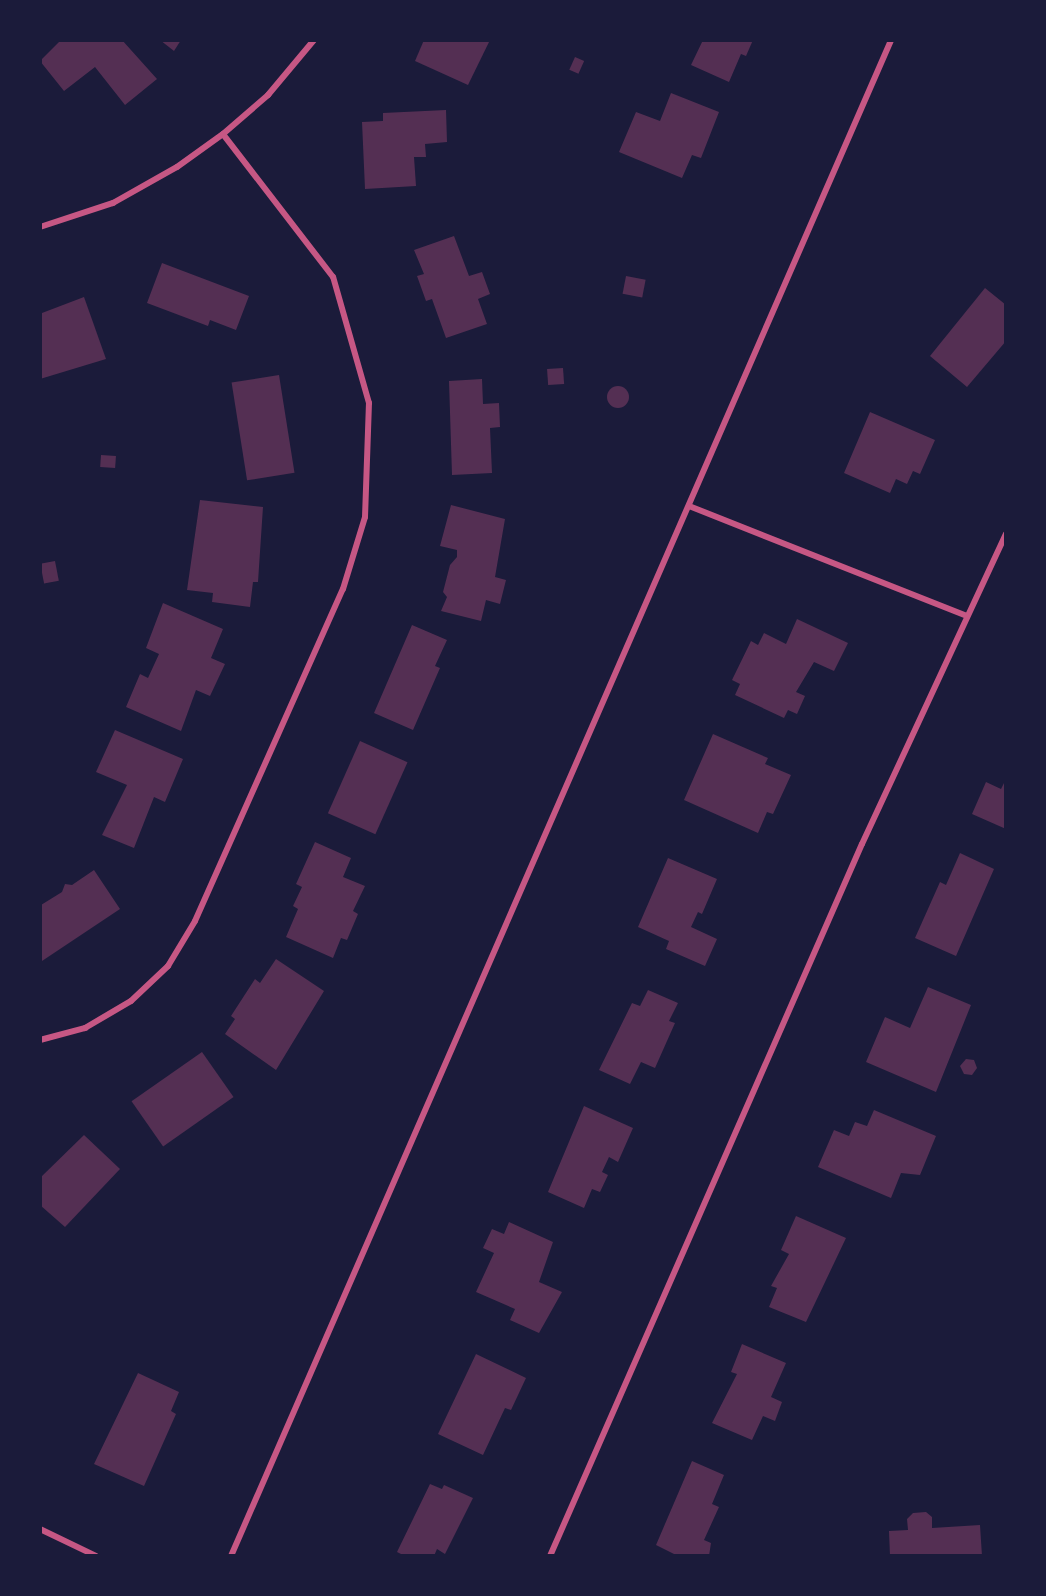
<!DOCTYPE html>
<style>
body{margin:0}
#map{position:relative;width:1046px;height:1596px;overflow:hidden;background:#1b1b3a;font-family:Cabin,sans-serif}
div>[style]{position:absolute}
.building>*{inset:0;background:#542f53;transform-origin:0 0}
.round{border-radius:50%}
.minor>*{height:6px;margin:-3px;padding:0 3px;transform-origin:3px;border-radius:3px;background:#c65784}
span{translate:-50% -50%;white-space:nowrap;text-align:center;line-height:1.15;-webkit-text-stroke:4.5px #1b1b3a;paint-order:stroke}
.frame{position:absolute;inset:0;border:42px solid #1b1b3a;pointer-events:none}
</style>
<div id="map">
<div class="building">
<i style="clip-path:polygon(61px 40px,122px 40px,157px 79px,125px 105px,95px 67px,64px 91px,40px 61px)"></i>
<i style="clip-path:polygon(160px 40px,181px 40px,174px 51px)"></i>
<i style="clip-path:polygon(424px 40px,490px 40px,468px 85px,415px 61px)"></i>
<i style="clip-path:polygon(703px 40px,753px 40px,746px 56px,741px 54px,729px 82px,691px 65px)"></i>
<i style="left:575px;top:57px;width:10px;height:14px;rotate:24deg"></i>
<i style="clip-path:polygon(671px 93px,719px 112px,701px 158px,692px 155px,682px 178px,619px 152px,636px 112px,660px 121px)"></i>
<i style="clip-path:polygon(446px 110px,447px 142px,425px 144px,426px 157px,414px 157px,416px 186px,365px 189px,362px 122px,383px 121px,383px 113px)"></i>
<i style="clip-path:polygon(454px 236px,469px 276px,482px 272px,490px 294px,478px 299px,487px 324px,446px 338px,432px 299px,426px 301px,417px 276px,424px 274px,414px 250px)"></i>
<i style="clip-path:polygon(162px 263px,249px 296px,236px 330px,210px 320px,208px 326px,147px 303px)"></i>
<i style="left:626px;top:276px;width:20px;height:18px;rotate:11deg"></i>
<i style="clip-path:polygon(985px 288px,1006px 305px,1006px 341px,967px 387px,930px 356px)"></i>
<i style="clip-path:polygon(84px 297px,106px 359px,40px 379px,42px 313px)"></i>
<i style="left:563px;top:368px;width:16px;height:16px;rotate:86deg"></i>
<i style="left:279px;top:375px;width:99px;height:48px;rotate:81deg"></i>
<i style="clip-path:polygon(482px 379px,483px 404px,499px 403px,500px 427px,490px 428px,492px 473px,452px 475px,449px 381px)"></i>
<i class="round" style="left:607px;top:386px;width:22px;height:22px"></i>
<i style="clip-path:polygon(870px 412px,935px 440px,920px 474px,913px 471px,907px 484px,896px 479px,890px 493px,844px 473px)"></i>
<i style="left:101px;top:455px;width:15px;height:12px;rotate:4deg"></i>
<i style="clip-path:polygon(200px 500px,263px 507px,258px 582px,253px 582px,250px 607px,212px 602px,213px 593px,187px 590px)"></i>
<i style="clip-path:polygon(451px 505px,505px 519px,495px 577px,506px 580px,500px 604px,486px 600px,481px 621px,441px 611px,447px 597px,443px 592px,450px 565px,457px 557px,457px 550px,440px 546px)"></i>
<i style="left:55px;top:561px;width:20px;height:15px;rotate:79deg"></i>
<i style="clip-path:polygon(163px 603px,223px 629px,211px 658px,225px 664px,210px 696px,196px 690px,181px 731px,126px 707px,140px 674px,148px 678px,159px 654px,146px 648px)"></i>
<i style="clip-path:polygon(797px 619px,848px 643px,834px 671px,814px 662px,796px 692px,805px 696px,797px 714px,788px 710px,784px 718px,735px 695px,740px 684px,732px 680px,751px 641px,758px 645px,764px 633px,786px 644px)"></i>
<i style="clip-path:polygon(412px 625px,447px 640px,435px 666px,440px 668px,413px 730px,374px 713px)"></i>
<i style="clip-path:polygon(115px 730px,183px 759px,165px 802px,154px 797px,134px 848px,102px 835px,127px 785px,96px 772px)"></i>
<i style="clip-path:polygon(713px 734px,768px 758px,765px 764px,791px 775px,773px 814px,767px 812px,758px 833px,684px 800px)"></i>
<i style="left:360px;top:741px;width:52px;height:79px;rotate:24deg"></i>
<i style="clip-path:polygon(1006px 779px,1006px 829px,972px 814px,986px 782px,1001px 789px)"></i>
<i style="clip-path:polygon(315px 842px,351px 858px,343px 877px,365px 886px,353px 911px,358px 914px,347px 940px,341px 938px,333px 958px,286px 937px,298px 909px,293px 906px,302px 887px,296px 884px)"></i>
<i style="clip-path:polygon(960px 853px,994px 869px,956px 956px,915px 938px,940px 882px,946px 885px)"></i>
<i style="clip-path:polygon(668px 858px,717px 879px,702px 914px,698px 912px,691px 927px,717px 939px,705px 966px,666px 949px,669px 941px,638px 927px)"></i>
<i style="clip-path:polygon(94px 870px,120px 909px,42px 961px,41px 905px,62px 892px,65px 884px,72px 885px)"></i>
<i style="clip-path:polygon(276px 959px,324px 991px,276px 1070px,225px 1034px,235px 1019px,231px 1016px,255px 979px,260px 983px)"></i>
<i style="clip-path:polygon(928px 987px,971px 1005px,936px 1092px,866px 1062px,885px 1017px,910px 1028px)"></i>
<i style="clip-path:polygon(648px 990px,678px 1003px,669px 1021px,675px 1023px,655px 1068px,641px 1062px,630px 1084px,599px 1070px,632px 1003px,640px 1006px)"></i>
<i style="left:202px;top:1052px;width:55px;height:86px;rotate:55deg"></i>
<i style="clip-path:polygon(966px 1059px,974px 1060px,977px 1068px,972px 1075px,964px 1074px,960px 1066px)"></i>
<i style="clip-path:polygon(584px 1106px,633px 1128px,618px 1162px,609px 1157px,602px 1172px,608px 1175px,600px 1192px,592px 1189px,584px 1208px,548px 1192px)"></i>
<i style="clip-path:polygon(874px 1110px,936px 1136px,920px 1175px,901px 1173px,891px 1198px,818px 1167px,834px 1130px,849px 1136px,855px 1122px,867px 1126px)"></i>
<i style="clip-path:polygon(84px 1135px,120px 1169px,65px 1227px,40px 1205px,40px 1178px)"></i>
<i style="clip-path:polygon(796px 1216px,846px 1238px,806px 1322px,769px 1307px,777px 1288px,771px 1286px,789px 1254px,781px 1250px)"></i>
<i style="clip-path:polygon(509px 1222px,553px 1242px,539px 1282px,562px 1292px,539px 1333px,510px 1320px,515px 1309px,476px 1292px,494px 1253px,483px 1248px,492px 1229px,504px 1234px)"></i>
<i style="clip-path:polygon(742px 1344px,786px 1363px,771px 1397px,782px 1402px,775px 1421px,763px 1416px,752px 1440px,712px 1423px,737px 1374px,731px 1372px)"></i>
<i style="clip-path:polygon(476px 1354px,526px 1378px,511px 1410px,505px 1408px,483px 1455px,438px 1434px)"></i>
<i style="clip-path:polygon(138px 1373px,179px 1392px,171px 1411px,176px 1414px,144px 1486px,94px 1464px)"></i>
<i style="clip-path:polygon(692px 1461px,724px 1475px,712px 1504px,719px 1507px,704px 1540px,711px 1543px,709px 1556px,678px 1556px,656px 1545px)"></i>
<i style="clip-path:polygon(430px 1484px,442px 1489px,444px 1485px,473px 1498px,445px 1554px,437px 1549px,434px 1556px,405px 1556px,397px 1552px)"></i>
<i style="clip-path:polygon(926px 1512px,932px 1517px,932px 1528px,980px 1525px,982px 1556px,890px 1556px,889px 1531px,908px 1530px,907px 1519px,913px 1513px)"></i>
</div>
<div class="minor">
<i style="left:40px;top:227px;width:77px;rotate:-18.2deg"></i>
<i style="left:113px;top:203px;width:73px;rotate:-29.4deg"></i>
<i style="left:177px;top:167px;width:57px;rotate:-35.7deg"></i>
<i style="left:689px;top:506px;width:297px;rotate:21.6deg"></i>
<i style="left:40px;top:1040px;width:47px;rotate:-14.9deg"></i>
<i style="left:85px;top:1028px;width:53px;rotate:-30.4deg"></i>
<i style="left:131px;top:1001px;width:51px;rotate:-43.4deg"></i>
<i style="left:168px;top:966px;width:52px;rotate:-59deg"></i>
<i style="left:195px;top:921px;width:363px;rotate:-66deg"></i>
<i style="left:343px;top:589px;width:75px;rotate:-73deg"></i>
<i style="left:365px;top:517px;width:114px;rotate:-88deg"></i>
<i style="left:369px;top:403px;width:131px;rotate:-105.9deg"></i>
<i style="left:333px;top:277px;width:180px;rotate:-127.6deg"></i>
<i style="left:223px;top:134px;width:60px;rotate:-40.9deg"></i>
<i style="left:268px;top:95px;width:72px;rotate:-50.1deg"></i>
<i style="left:40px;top:1529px;width:62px;rotate:25.7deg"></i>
<i style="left:231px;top:1556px;width:1653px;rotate:-66.47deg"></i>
<i style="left:550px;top:1556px;width:777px;rotate:-66.34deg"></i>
<i style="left:862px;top:844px;width:342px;rotate:-65.1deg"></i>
</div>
<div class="frame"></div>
</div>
